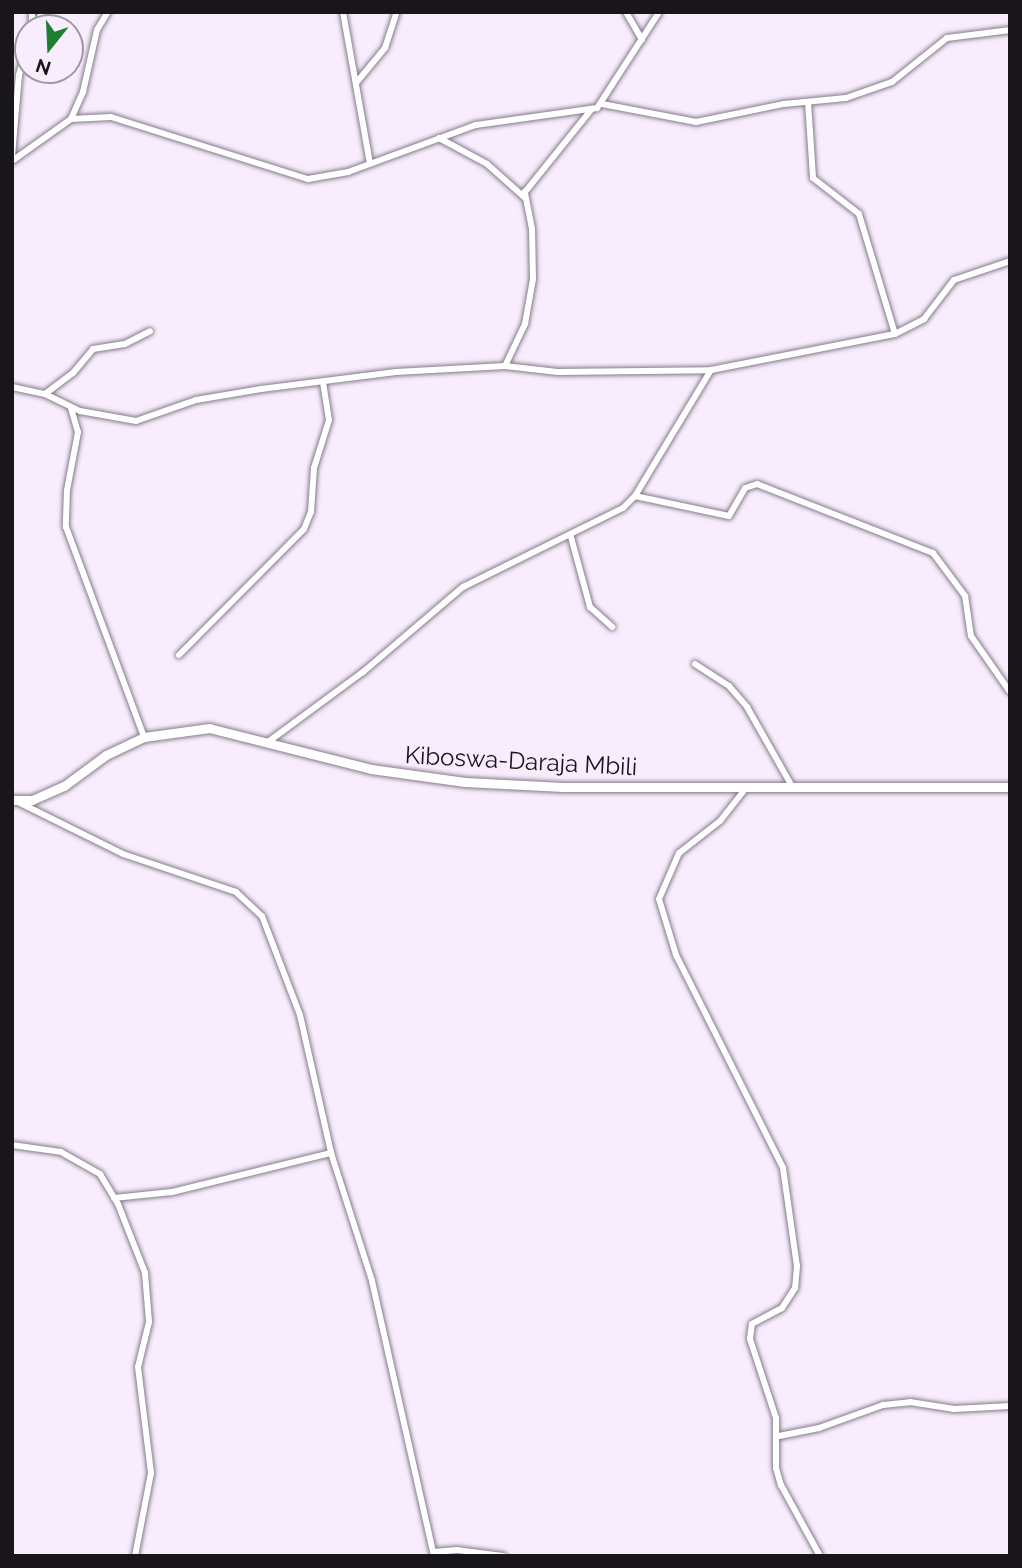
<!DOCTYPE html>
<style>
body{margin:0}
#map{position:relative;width:1022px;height:1568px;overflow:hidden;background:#f8edfd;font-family:Raleway,sans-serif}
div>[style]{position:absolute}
.roads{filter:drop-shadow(0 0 2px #857c8a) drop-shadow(0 0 2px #857c8a)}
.street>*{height:6px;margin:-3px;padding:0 3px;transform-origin:3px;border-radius:3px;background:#fff}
.secondary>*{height:9px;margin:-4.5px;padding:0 4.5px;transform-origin:4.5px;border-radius:4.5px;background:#fff}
span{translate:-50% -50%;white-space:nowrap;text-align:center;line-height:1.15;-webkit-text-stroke:5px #f8edfd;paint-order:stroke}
.street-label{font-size:24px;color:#19161b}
.frame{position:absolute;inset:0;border:14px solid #19161b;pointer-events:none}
.north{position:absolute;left:14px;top:14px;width:70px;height:70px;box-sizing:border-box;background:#f8edfd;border:2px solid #9f97a3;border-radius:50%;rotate:198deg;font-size:19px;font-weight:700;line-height:28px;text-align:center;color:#19161b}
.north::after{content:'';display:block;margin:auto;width:24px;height:32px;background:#1e7f31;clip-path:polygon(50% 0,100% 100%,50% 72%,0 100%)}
</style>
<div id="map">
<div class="roads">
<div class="street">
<i style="left:343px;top:12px;width:153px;rotate:79.9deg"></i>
<i style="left:626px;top:12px;width:32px;rotate:60deg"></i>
<i style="left:32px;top:28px;width:19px;rotate:-55deg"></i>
<i style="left:32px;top:28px;width:16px;rotate:-90deg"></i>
<i style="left:356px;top:83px;width:45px;rotate:-50.4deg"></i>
<i style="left:385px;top:48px;width:38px;rotate:-72deg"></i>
<i style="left:808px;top:102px;width:76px;rotate:86.2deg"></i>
<i style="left:813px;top:178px;width:58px;rotate:38deg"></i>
<i style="left:859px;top:214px;width:125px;rotate:73.3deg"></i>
<i style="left:602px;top:104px;width:96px;rotate:10.8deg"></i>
<i style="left:696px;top:122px;width:90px;rotate:-11.6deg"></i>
<i style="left:784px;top:104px;width:62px;rotate:-5.5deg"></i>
<i style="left:846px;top:98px;width:49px;rotate:-19.2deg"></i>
<i style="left:892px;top:82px;width:70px;rotate:-38.7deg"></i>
<i style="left:947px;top:38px;width:64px;rotate:-7.2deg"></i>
<i style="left:71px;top:119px;width:30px;rotate:-66deg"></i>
<i style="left:83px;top:92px;width:64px;rotate:-77.3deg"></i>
<i style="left:97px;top:30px;width:21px;rotate:-59deg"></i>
<i style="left:439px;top:138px;width:55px;rotate:28.4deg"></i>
<i style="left:487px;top:164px;width:50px;rotate:41.7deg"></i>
<i style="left:12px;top:156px;width:81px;rotate:-85.1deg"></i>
<i style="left:19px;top:75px;width:33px;rotate:-74deg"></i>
<i style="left:12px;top:161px;width:72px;rotate:-35.4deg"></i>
<i style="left:71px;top:119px;width:40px;rotate:-2.9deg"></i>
<i style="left:111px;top:117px;width:207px;rotate:17.5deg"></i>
<i style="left:308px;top:179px;width:41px;rotate:-9.9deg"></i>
<i style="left:348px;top:172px;width:136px;rotate:-20.2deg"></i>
<i style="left:476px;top:125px;width:122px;rotate:-8deg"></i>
<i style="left:597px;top:108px;width:114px;rotate:-57.1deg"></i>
<i style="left:505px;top:366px;width:53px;rotate:6.5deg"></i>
<i style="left:558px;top:372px;width:153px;rotate:-0.7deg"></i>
<i style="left:711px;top:370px;width:187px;rotate:-11.1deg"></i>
<i style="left:895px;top:334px;width:33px;rotate:-27deg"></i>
<i style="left:924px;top:319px;width:49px;rotate:-52.4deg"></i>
<i style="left:954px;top:280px;width:59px;rotate:-18.7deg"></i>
<i style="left:12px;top:387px;width:34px;rotate:12deg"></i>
<i style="left:45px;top:394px;width:39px;rotate:26deg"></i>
<i style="left:80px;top:411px;width:57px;rotate:10.1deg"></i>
<i style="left:136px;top:421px;width:64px;rotate:-19.3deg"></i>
<i style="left:196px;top:400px;width:66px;rotate:-9.6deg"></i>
<i style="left:261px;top:389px;width:136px;rotate:-7.2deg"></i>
<i style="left:396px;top:372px;width:109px;rotate:-3.2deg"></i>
<i style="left:505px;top:366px;width:47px;rotate:-64.5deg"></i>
<i style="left:525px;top:324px;width:46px;rotate:-79.9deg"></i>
<i style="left:533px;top:279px;width:50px;rotate:-91.1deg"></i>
<i style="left:532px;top:229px;width:38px;rotate:-101deg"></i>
<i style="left:525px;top:192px;width:105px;rotate:-51.2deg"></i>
<i style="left:45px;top:394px;width:35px;rotate:-37deg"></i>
<i style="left:73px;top:373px;width:31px;rotate:-50deg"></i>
<i style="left:93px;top:349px;width:32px;rotate:-9deg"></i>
<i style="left:125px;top:344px;width:28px;rotate:-27deg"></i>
<i style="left:71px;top:408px;width:25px;rotate:74deg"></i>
<i style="left:78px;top:432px;width:59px;rotate:100.7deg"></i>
<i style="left:67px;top:490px;width:37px;rotate:92deg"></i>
<i style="left:66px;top:527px;width:224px;rotate:69.6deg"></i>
<i style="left:635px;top:496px;width:96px;rotate:12deg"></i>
<i style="left:729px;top:516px;width:32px;rotate:-60deg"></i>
<i style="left:745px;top:488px;width:13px;rotate:-18deg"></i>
<i style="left:757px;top:484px;width:189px;rotate:21.4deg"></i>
<i style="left:933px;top:553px;width:54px;rotate:53.3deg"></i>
<i style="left:965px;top:596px;width:40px;rotate:81.5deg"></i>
<i style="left:971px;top:636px;width:68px;rotate:55.1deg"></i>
<i style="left:571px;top:537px;width:73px;rotate:74.8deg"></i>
<i style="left:590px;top:607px;width:30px;rotate:42deg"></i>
<i style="left:179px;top:655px;width:177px;rotate:-45.2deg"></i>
<i style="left:304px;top:529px;width:18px;rotate:-68deg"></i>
<i style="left:311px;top:512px;width:44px;rotate:-86.1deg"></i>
<i style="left:314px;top:468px;width:50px;rotate:-72.6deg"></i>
<i style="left:329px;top:420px;width:38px;rotate:-99deg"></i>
<i style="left:695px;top:664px;width:40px;rotate:32.9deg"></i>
<i style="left:729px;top:686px;width:28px;rotate:49deg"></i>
<i style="left:747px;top:707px;width:93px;rotate:60.4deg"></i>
<i style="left:268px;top:742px;width:118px;rotate:-36.4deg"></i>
<i style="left:363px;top:672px;width:131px;rotate:-40.4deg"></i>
<i style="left:463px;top:587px;width:178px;rotate:-26.3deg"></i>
<i style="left:623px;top:508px;width:17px;rotate:-45deg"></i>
<i style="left:635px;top:496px;width:147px;rotate:-58.9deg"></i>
<i style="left:746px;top:788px;width:42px;rotate:128.2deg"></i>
<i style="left:720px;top:821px;width:52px;rotate:142deg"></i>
<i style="left:679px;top:853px;width:50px;rotate:113.5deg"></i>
<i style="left:659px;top:899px;width:59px;rotate:73.1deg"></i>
<i style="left:676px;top:955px;width:238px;rotate:63.3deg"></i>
<i style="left:783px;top:1168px;width:99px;rotate:81.9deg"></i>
<i style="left:797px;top:1266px;width:22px;rotate:95deg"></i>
<i style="left:795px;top:1288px;width:24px;rotate:123deg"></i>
<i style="left:782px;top:1308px;width:34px;rotate:152deg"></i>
<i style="left:752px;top:1324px;width:15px;rotate:98deg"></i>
<i style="left:750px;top:1339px;width:83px;rotate:71.8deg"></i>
<i style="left:776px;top:1418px;width:50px;rotate:90deg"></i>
<i style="left:776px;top:1468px;width:18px;rotate:74deg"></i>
<i style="left:781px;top:1485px;width:81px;rotate:61.2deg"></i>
<i style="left:18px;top:802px;width:117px;rotate:26.3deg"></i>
<i style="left:123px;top:854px;width:119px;rotate:18.6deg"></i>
<i style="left:236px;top:892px;width:35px;rotate:43deg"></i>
<i style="left:262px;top:916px;width:106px;rotate:69deg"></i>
<i style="left:300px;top:1015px;width:141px;rotate:77.3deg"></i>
<i style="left:331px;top:1153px;width:134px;rotate:72.2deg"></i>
<i style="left:372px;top:1281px;width:282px;rotate:77.3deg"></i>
<i style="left:12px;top:1145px;width:49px;rotate:8.1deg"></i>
<i style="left:61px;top:1152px;width:45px;rotate:29.4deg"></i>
<i style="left:100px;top:1174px;width:35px;rotate:59deg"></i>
<i style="left:118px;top:1204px;width:74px;rotate:68.6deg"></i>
<i style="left:145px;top:1273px;width:49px;rotate:85.3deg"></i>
<i style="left:149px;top:1322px;width:46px;rotate:103.7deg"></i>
<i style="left:138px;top:1367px;width:107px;rotate:83deg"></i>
<i style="left:151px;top:1473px;width:85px;rotate:100.9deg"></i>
<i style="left:114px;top:1198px;width:58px;rotate:-5.9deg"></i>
<i style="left:172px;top:1192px;width:164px;rotate:-13.8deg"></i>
<i style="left:779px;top:1436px;width:41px;rotate:-11.3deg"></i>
<i style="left:819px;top:1428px;width:68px;rotate:-19.8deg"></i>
<i style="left:883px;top:1405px;width:27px;rotate:-6deg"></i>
<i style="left:910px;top:1402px;width:45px;rotate:9deg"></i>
<i style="left:954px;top:1409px;width:56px;rotate:-3.1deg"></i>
<i style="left:434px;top:1552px;width:23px;rotate:-5deg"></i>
<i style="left:457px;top:1550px;width:47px;rotate:7.3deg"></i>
</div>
<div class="secondary">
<i style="left:12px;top:800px;width:20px"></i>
<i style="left:32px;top:800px;width:35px;rotate:-24deg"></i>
<i style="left:64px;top:786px;width:52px;rotate:-36.4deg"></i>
<i style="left:106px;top:755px;width:42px;rotate:-25.3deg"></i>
<i style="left:144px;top:737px;width:66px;rotate:-7.9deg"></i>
<i style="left:209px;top:728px;width:167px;rotate:14.2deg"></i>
<i style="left:371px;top:769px;width:95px;rotate:7.9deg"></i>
<i style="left:465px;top:782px;width:98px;rotate:2.9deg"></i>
<i style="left:563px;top:787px;width:447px"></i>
</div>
</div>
<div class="street-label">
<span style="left:521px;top:761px;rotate:3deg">Kiboswa-Daraja Mbili</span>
</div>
<div class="frame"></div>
<div class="north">N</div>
</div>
